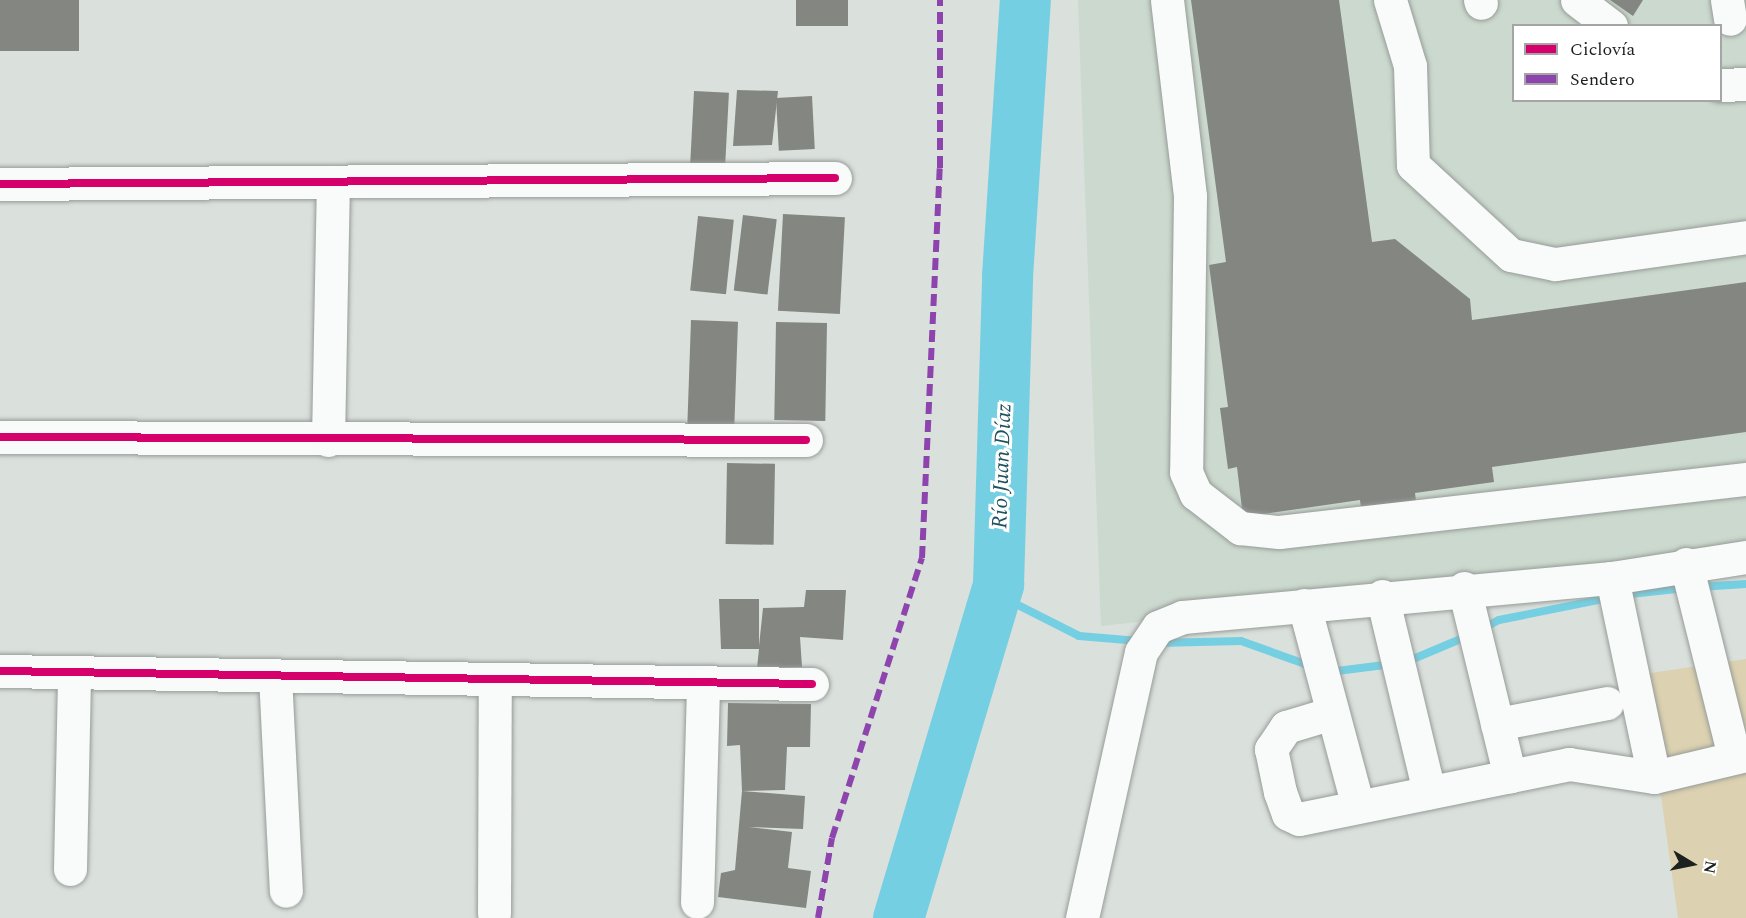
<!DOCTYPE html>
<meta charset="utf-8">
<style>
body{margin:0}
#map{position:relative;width:1746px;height:918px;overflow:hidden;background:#dae0db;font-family:Spectral,serif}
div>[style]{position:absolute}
.built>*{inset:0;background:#cbd9ce}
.green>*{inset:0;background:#dcd1b0}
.stream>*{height:8px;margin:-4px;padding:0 4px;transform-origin:4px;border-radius:4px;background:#75cfe2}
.river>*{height:51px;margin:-25.5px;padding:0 25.5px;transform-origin:25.5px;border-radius:25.5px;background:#75cfe2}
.building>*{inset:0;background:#838681;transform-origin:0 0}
.roads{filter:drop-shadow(0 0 2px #979c98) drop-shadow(0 0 2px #979c98)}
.minor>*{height:33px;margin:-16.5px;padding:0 16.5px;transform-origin:16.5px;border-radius:16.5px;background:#f9fafa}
.quiet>*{height:6px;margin-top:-3px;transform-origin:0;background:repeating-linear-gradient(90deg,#8e44ad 0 12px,transparent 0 18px)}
.cycleway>*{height:8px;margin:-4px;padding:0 4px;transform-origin:4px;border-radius:4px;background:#d6006c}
span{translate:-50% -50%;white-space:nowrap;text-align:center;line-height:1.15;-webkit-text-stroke:6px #fff;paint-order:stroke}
.water-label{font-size:22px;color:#1e525f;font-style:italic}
.legend{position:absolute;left:1512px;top:24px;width:210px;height:78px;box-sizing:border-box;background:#fff;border:2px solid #a4a6a5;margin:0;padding:8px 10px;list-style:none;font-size:18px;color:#1c211d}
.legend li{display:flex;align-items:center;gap:12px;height:30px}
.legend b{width:30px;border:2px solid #a4a6a5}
.north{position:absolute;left:1662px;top:834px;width:60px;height:60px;-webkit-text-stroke:4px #fff;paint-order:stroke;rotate:100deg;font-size:16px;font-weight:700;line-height:24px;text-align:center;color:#1c211d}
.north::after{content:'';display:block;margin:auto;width:21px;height:27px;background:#1c211d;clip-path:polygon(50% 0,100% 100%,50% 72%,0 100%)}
</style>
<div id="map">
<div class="built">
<i style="clip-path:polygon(evenodd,1078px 0,1746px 0,1746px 556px,1101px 626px,1078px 0,1514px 26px,1720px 26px,1720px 100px,1514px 100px,1514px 26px)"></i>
</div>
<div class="green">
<i style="clip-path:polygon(1746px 659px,1746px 918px,1678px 918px,1644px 674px)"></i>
</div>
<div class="stream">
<i style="left:1699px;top:587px;width:47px;rotate:-3.7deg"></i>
<i style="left:996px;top:594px;width:93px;rotate:26.8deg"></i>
<i style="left:1079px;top:636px;width:60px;rotate:4.8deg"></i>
<i style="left:1621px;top:595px;width:65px;rotate:-6.1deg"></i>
<i style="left:1482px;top:629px;width:19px;rotate:-28deg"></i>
<i style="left:1499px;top:620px;width:111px;rotate:-11.4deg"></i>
<i style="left:1157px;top:643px;width:84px;rotate:-1.4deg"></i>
<i style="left:1241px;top:641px;width:74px;rotate:19.7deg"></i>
<i style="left:1406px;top:662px;width:67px;rotate:-22.8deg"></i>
<i style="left:1329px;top:672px;width:64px;rotate:-7.1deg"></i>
</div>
<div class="river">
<i style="left:898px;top:918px;width:349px;rotate:-73.3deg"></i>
<i style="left:998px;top:584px;width:308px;rotate:-88.3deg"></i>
<i style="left:1007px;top:276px;width:277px;rotate:-86.3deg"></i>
</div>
<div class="building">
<i style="left:0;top:0;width:79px;height:51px"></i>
<i style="left:796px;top:0;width:52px;height:26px"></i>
<i style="clip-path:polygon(1191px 0,1339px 0,1372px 242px,1395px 239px,1470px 299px,1472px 320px,1746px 282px,1746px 432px,1492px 467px,1494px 482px,1415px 493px,1416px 501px,1361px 508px,1360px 500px,1243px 517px,1237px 467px,1228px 469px,1220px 408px,1228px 407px,1209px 265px,1226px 262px)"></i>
<i style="clip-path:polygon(1610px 0,1643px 0,1633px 16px)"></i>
<i style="clip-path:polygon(737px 90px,778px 91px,772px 145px,733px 146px)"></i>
<i style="left:694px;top:91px;width:35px;height:78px;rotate:3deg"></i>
<i style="left:812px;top:96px;width:53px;height:36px;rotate:87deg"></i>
<i style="left:783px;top:214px;width:62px;height:97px;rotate:3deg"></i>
<i style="left:743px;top:215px;width:34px;height:76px;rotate:7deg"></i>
<i style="left:698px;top:216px;width:36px;height:75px;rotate:6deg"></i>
<i style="left:691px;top:320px;width:47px;height:113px;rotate:2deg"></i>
<i style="left:776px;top:322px;width:51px;height:98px;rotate:1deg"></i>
<i style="left:727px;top:463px;width:48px;height:81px;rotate:1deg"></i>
<i style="clip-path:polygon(806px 590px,846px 590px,843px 640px,800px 637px,802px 667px,757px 668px,759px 649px,721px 649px,719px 599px,759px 599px,759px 646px,763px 608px,804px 607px)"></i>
<i style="clip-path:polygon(728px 703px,811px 704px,810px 747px,787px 747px,785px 790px,742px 791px,740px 745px,727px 746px)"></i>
<i style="clip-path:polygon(742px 791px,805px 796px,803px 829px,749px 827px,792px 832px,788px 868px,811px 871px,806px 908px,718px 897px,721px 873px,735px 870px)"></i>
</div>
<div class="roads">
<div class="minor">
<i style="left:1167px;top:0;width:197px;rotate:83.3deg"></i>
<i style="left:1190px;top:196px;width:276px;rotate:90.8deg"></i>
<i style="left:1186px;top:472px;width:24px;rotate:66deg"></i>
<i style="left:1196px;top:494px;width:56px;rotate:37.7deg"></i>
<i style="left:1240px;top:528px;width:39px;rotate:6deg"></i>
<i style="left:1279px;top:532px;width:470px;rotate:-6.5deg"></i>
<i style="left:1390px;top:0;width:69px;rotate:73.1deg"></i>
<i style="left:1410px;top:66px;width:99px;rotate:88.3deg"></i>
<i style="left:1413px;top:165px;width:133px;rotate:42.6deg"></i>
<i style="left:1511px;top:255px;width:45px;rotate:11.6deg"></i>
<i style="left:1555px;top:264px;width:193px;rotate:-8deg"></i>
<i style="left:1480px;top:0;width:3px;rotate:72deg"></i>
<i style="left:1577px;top:0;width:43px;rotate:37.4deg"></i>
<i style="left:1727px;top:0;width:19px;rotate:81deg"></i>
<i style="left:1720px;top:85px;width:26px;rotate:-2deg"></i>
<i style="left:0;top:184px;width:835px;rotate:-0.41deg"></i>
<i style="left:0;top:437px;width:806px;rotate:0.21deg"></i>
<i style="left:328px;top:440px;width:258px;rotate:-88.9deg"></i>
<i style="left:1686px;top:564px;width:199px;rotate:76deg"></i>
<i style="left:1612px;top:578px;width:203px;rotate:78.1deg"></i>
<i style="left:1464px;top:588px;width:194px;rotate:76.3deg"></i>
<i style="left:1382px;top:596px;width:202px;rotate:76.5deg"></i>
<i style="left:1304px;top:605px;width:208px;rotate:75deg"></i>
<i style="left:0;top:671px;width:812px;rotate:0.92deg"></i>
<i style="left:275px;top:676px;width:215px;rotate:87.1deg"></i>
<i style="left:1329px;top:714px;width:45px;rotate:163.2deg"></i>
<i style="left:1286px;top:727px;width:27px;rotate:124deg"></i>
<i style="left:1271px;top:749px;width:44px;rotate:78.2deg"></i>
<i style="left:1280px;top:792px;width:23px;rotate:70deg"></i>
<i style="left:1288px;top:814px;width:12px;rotate:24deg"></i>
<i style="left:1299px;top:819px;width:276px;rotate:-11.5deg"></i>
<i style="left:1569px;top:764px;width:86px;rotate:8.7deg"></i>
<i style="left:1654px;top:777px;width:95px;rotate:-13.4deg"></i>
<i style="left:1497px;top:724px;width:112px;rotate:-10.8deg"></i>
<i style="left:70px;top:869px;width:197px;rotate:-88.8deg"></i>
<i style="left:697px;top:902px;width:219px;rotate:-88.4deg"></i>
<i style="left:494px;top:913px;width:234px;rotate:-89.8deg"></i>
<i style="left:1082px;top:918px;width:272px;rotate:-77.5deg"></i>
<i style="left:1141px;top:652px;width:30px;rotate:-56deg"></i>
<i style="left:1158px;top:627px;width:27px;rotate:-22deg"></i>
<i style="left:1183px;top:617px;width:431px;rotate:-5.2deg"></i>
<i style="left:1612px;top:578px;width:136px;rotate:-8.9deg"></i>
</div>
</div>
<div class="quiet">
<i style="left:818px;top:918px;width:81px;rotate:-80.1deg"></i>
<i style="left:832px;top:838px;width:294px;rotate:-72.2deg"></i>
<i style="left:922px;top:558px;width:390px;rotate:-87.4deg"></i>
<i style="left:940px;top:168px;width:168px;rotate:-90deg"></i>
</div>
<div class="cycleway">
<i style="left:0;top:184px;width:835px;rotate:-0.41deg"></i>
<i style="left:0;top:437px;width:806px;rotate:0.21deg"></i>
<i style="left:0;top:671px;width:812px;rotate:0.92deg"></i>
</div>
<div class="water-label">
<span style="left:1002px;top:466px;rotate:-88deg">Río Juan Díaz</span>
</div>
<ul class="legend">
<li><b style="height:8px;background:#d6006c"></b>Ciclovía</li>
<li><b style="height:8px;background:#8e44ad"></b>Sendero</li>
</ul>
<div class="north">N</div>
</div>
